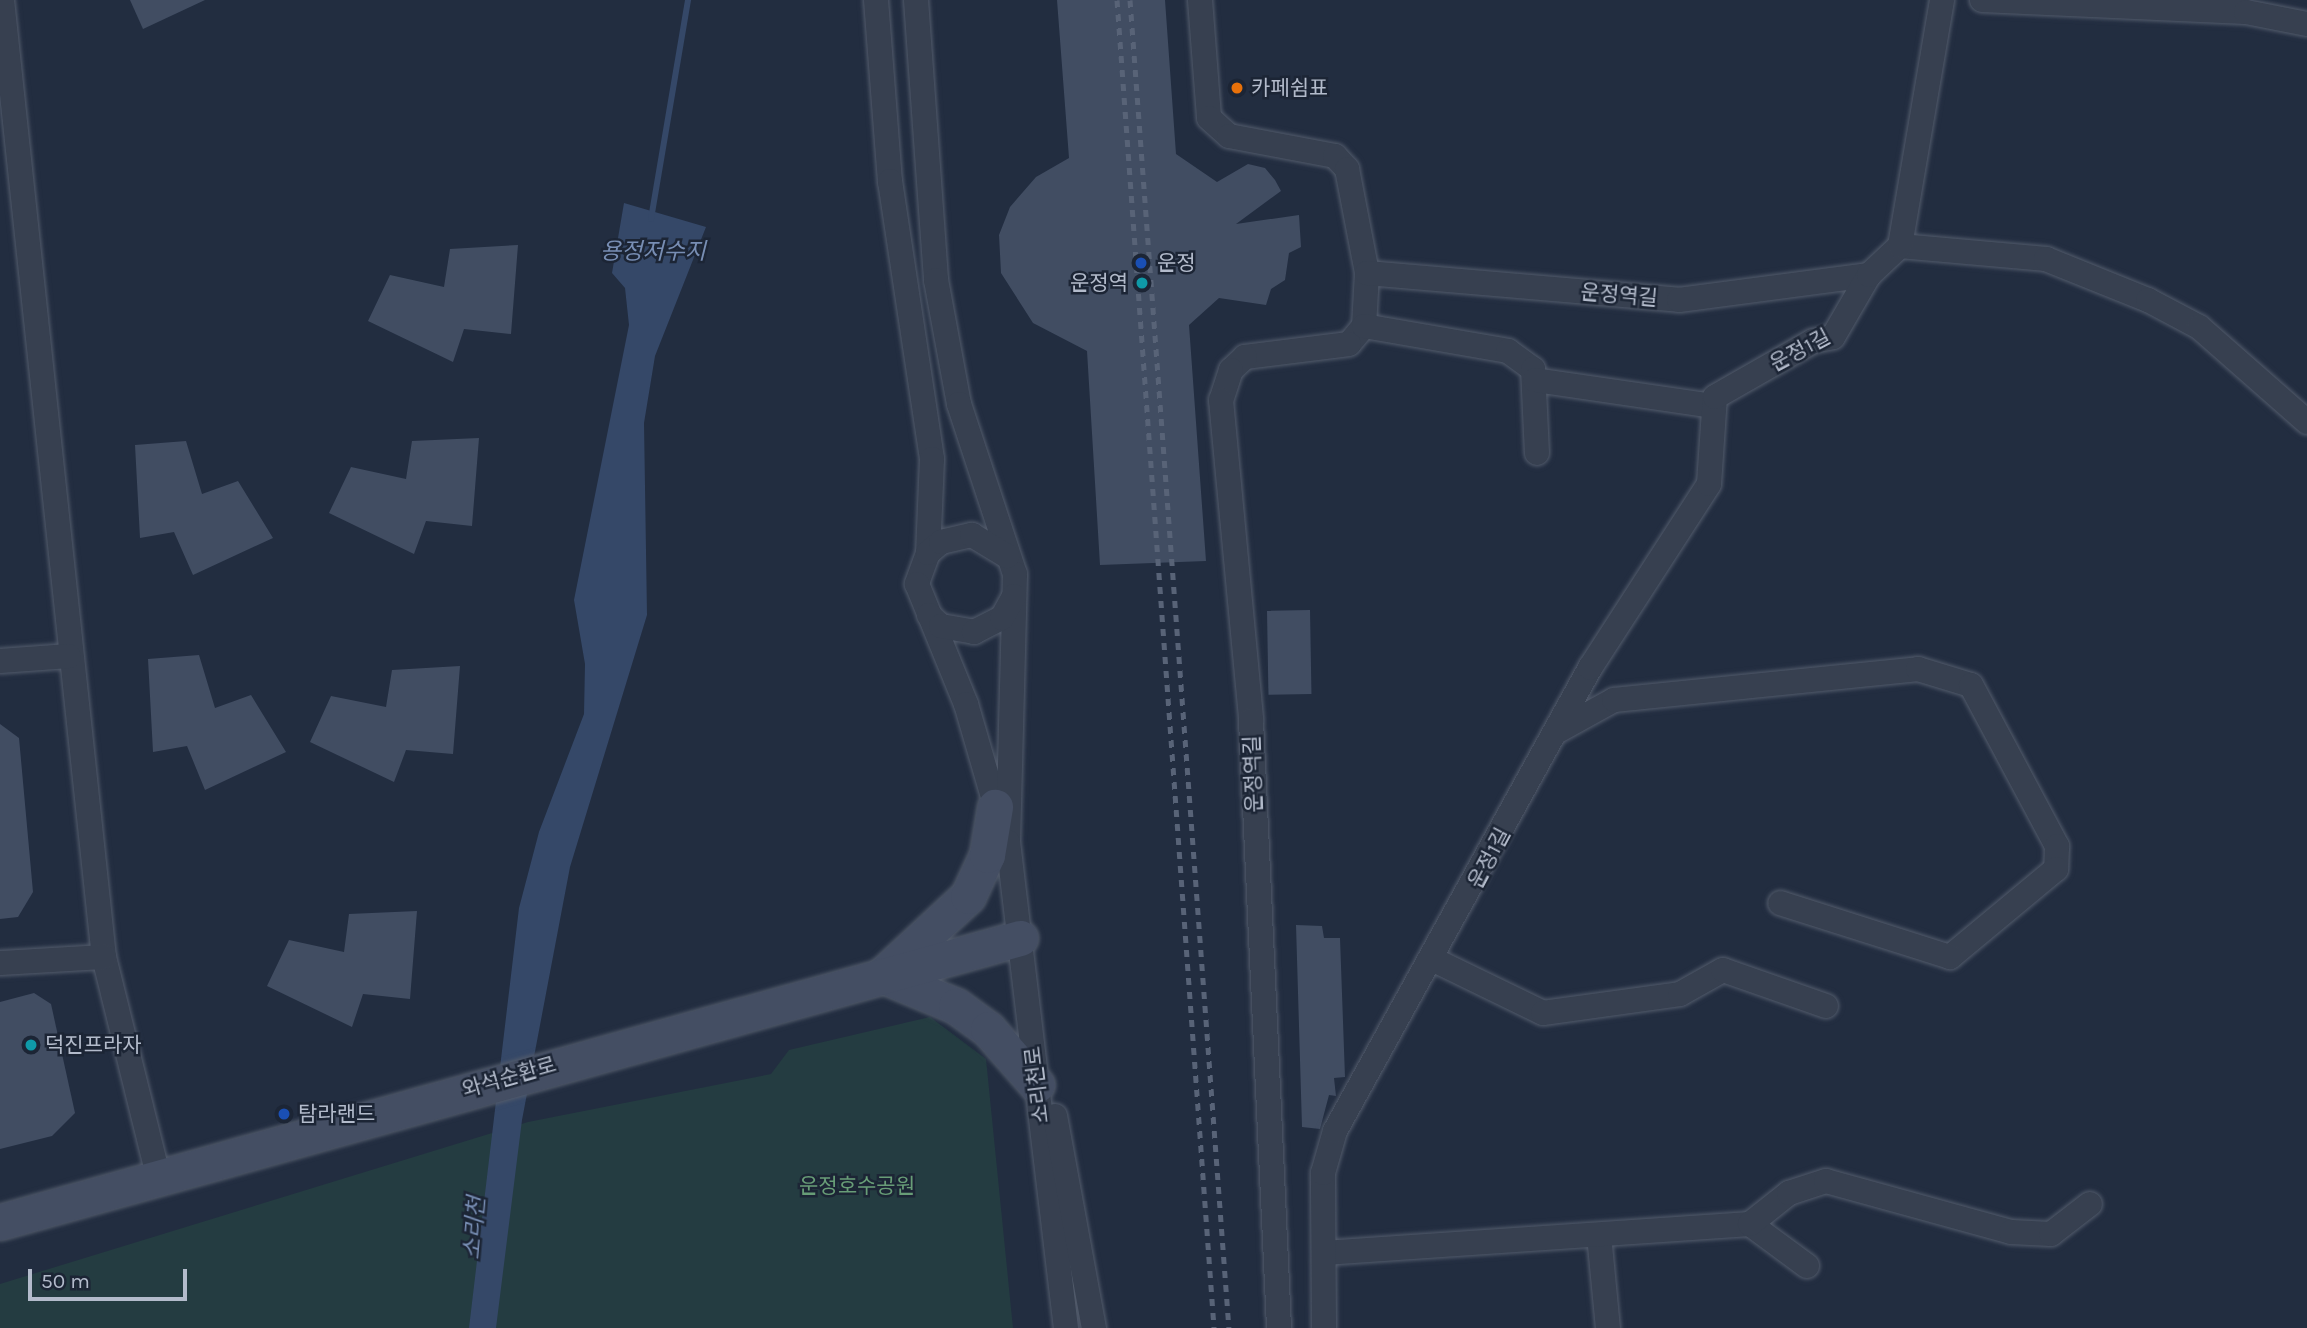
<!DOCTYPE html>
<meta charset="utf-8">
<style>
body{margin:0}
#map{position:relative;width:2307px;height:1328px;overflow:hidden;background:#222d40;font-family:Karla,"Noto Sans KR",sans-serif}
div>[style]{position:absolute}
.green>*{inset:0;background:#243c41}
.water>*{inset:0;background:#354868}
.stream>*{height:6px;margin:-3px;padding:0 3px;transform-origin:3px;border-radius:3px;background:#354868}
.building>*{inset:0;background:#414d62;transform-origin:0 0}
.roads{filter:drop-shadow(0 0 2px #525b6b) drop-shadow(0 0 2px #525b6b)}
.street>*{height:24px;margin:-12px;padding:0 12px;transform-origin:12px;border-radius:12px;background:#374050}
.secondary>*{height:35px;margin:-17.5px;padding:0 17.5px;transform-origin:17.5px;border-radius:17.5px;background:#444e63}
.rail>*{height:5px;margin-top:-2.5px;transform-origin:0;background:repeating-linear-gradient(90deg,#586377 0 7px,transparent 0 14px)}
.dots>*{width:19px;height:19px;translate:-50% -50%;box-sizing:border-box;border:4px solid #1c2535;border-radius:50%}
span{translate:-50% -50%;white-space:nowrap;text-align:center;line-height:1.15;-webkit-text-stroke:5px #1c2535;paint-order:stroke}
.poi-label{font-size:21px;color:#b3bbcb}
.left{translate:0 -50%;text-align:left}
.right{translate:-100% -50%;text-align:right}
.street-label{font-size:21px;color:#b3bbcb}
.park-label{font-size:21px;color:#689d77}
.water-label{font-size:23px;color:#788eb4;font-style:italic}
.scale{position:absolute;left:28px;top:1269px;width:159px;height:32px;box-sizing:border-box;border:4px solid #b3bbcb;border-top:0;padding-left:9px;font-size:21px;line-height:24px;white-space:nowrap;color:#b3bbcb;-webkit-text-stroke:5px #1c2535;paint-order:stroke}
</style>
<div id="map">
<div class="green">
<i style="clip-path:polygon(930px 1017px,986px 1059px,1013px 1328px,0 1328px,0 1284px,528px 1122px,771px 1074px,789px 1050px)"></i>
</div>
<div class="water">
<i style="clip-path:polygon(624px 203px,706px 227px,655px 356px,644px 423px,647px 615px,570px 867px,522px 1120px,496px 1328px,469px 1328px,519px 908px,539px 832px,584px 714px,585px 664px,574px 600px,629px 325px,625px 288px,612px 273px)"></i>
</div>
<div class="stream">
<i style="left:651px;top:219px;width:222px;rotate:-80.4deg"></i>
</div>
<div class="building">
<i style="clip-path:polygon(130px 0,205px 0,143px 29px)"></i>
<i style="clip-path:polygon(1057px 0,1165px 0,1176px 154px,1217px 182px,1248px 164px,1265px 168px,1275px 180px,1281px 191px,1236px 224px,1299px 215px,1301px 247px,1289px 253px,1285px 280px,1271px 289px,1266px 305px,1219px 298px,1189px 325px,1206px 561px,1100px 565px,1087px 351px,1033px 323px,1001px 273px,999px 235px,1010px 207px,1036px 177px,1069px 158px)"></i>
<i style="clip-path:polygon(518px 245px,511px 334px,464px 329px,453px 362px,368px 321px,390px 275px,444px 287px,450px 249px)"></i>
<i style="clip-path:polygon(479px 438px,472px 526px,426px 521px,414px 554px,329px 513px,351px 467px,406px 479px,412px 441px)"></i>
<i style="clip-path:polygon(186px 441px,202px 494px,238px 481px,273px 538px,193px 575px,174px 532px,140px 538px,135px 445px)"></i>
<i style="left:1310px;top:610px;width:84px;height:43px;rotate:89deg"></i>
<i style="clip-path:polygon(199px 655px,215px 708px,251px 695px,286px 752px,205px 790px,187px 746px,153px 752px,148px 659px)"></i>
<i style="clip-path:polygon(460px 666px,453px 754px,406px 750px,394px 782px,310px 742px,331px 696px,386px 707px,392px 670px)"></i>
<i style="clip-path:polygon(0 724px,19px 738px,33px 892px,18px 917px,0 919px)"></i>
<i style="clip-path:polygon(417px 911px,410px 999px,363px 994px,352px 1027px,267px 986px,289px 940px,344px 952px,349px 914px)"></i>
<i style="clip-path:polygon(1296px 925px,1322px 926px,1324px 938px,1340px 938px,1345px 1077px,1334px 1078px,1336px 1096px,1329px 1095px,1320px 1129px,1302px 1127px)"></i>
<i style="clip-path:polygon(34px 993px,51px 1004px,75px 1113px,52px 1136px,0 1149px,0 1002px)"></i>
</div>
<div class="roads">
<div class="street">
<i style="left:2px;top:0;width:962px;rotate:83.92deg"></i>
<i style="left:104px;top:957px;width:225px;rotate:76.1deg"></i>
<i style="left:876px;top:0;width:182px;rotate:85.6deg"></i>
<i style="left:890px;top:181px;width:281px;rotate:81.4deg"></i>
<i style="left:932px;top:459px;width:94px;rotate:92.4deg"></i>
<i style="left:928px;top:553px;width:33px;rotate:110deg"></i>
<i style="left:917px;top:584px;width:130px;rotate:67.8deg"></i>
<i style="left:966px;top:704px;width:122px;rotate:73.8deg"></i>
<i style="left:916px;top:0;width:281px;rotate:85.9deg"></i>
<i style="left:936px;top:280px;width:126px;rotate:79.5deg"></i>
<i style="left:959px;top:404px;width:179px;rotate:71.8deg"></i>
<i style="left:1015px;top:574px;width:268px;rotate:91.5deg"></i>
<i style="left:1008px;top:842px;width:489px;rotate:83.2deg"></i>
<i style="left:1200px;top:0;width:118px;rotate:85.6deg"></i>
<i style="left:1209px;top:118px;width:27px;rotate:42deg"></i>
<i style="left:1229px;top:136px;width:108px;rotate:10.7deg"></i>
<i style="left:1335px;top:156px;width:18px;rotate:47deg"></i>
<i style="left:1347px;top:169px;width:106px;rotate:79.1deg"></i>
<i style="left:1367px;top:273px;width:53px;rotate:93.2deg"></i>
<i style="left:1364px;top:326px;width:23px;rotate:130deg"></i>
<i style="left:1349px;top:344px;width:105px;rotate:172.9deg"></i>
<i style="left:1245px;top:357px;width:19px;rotate:137deg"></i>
<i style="left:1231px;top:370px;width:32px;rotate:108deg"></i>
<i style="left:1221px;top:400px;width:321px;rotate:84.6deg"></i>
<i style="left:1251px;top:720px;width:609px;rotate:87.36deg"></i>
<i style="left:1982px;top:0;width:264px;rotate:2.6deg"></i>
<i style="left:2246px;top:12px;width:62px;rotate:11.1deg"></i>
<i style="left:1900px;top:246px;width:147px;rotate:5.1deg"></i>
<i style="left:2046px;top:259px;width:110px;rotate:21.9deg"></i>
<i style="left:2148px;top:300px;width:58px;rotate:27.9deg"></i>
<i style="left:2199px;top:327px;width:144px;rotate:41.3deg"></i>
<i style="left:1367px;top:273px;width:313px;rotate:4.9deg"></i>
<i style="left:1679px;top:300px;width:192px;rotate:-7.5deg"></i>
<i style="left:1364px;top:326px;width:146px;rotate:9.8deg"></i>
<i style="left:1508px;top:351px;width:31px;rotate:36deg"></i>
<i style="left:1533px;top:369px;width:84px;rotate:87.3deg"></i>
<i style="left:1535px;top:380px;width:181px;rotate:8.3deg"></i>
<i style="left:928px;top:553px;width:17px;rotate:-40deg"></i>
<i style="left:941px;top:542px;width:32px;rotate:-13deg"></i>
<i style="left:972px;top:535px;width:41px;rotate:31deg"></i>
<i style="left:929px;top:615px;width:16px;rotate:43deg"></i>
<i style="left:941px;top:626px;width:34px;rotate:10deg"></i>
<i style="left:974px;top:632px;width:31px;rotate:-27deg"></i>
<i style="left:1002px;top:618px;width:25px;rotate:-61deg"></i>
<i style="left:0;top:661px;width:69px;rotate:-4.1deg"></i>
<i style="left:1556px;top:732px;width:66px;rotate:-28.9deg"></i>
<i style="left:1614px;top:700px;width:306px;rotate:-5.8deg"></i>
<i style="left:1918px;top:669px;width:55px;rotate:16.8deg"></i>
<i style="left:1971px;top:685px;width:183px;rotate:61.9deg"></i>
<i style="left:2057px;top:846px;width:23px;rotate:92deg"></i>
<i style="left:2056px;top:869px;width:138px;rotate:140.3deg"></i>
<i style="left:1950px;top:957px;width:178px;rotate:-162.4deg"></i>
<i style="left:1434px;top:960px;width:121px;rotate:25.9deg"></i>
<i style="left:1543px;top:1013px;width:138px;rotate:-7.9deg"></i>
<i style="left:1680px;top:994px;width:49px;rotate:-29.2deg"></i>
<i style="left:1723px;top:970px;width:109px;rotate:19.3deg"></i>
<i style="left:0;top:963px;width:104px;rotate:-3.3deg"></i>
<i style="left:1055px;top:1116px;width:216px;rotate:79.6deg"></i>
<i style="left:1599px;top:1235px;width:93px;rotate:84.5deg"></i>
<i style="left:1324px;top:1253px;width:427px;rotate:-3.9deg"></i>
<i style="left:1807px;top:1266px;width:71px;rotate:-143.6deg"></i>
<i style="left:1750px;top:1224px;width:50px;rotate:-38.5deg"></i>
<i style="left:1789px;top:1193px;width:39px;rotate:-18deg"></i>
<i style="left:1826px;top:1181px;width:192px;rotate:15.4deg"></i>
<i style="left:2011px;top:1232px;width:40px;rotate:2.9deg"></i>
<i style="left:2051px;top:1234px;width:49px;rotate:-37.6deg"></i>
<i style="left:1324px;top:1328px;width:155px;rotate:-90.4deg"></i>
<i style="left:1323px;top:1173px;width:44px;rotate:-74.1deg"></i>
<i style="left:1335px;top:1131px;width:529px;rotate:-61.16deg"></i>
<i style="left:1590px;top:668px;width:219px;rotate:-57.1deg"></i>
<i style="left:1709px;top:484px;width:87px;rotate:-86.1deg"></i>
<i style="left:1715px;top:397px;width:113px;rotate:-29.7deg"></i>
<i style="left:1813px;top:341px;width:20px;rotate:-11deg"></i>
<i style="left:1833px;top:337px;width:72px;rotate:-59.9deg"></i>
<i style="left:1869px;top:275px;width:42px;rotate:-43.1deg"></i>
<i style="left:1900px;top:246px;width:250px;rotate:-80.3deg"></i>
</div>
<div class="secondary">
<i style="left:887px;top:971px;width:110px;rotate:-42.8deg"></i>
<i style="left:968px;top:896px;width:45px;rotate:-65.1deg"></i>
<i style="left:987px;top:855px;width:49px;rotate:-80.5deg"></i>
<i style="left:882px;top:975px;width:80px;rotate:22.7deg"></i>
<i style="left:956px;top:1006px;width:39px;rotate:36deg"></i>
<i style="left:988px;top:1029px;width:74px;rotate:48.8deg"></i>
<i style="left:0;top:1222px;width:1059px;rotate:-15.56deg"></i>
</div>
</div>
<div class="rail">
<i style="left:1117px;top:0;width:1332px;rotate:85.82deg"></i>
<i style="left:1130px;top:0;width:1332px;rotate:85.74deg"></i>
</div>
<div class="dots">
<i style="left:1237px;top:88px;background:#e8710a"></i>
<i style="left:1141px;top:263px;background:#1a4fb4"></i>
<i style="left:1142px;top:283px;background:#0f9aa8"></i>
<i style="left:31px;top:1045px;background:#0f9aa8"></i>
<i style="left:284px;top:1114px;background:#1a4fb4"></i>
</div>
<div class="poi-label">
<span class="left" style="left:1251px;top:88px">카페쉼표</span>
<span class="left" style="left:1157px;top:263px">운정</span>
<span class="right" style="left:1128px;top:283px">운정역</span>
<span class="left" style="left:45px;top:1045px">덕진프라자</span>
<span class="left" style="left:298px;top:1114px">탐라랜드</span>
</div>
<div class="street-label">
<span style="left:1619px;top:295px;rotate:5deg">운정역길</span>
<span style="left:1800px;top:350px;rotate:-28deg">운정1길</span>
<span style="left:1253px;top:774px;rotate:-92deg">운정역길</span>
<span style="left:1489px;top:858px;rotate:-62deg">운정1길</span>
<span style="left:509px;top:1077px;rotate:-16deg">와석순환로</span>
<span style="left:1037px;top:1085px;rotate:-97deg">소리천로</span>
</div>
<div class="park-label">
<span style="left:857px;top:1186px">운정호수공원</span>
</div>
<div class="water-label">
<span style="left:653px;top:252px">용정저수지</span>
<span style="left:475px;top:1228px;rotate:-85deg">소리천</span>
</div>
<div class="scale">50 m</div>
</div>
